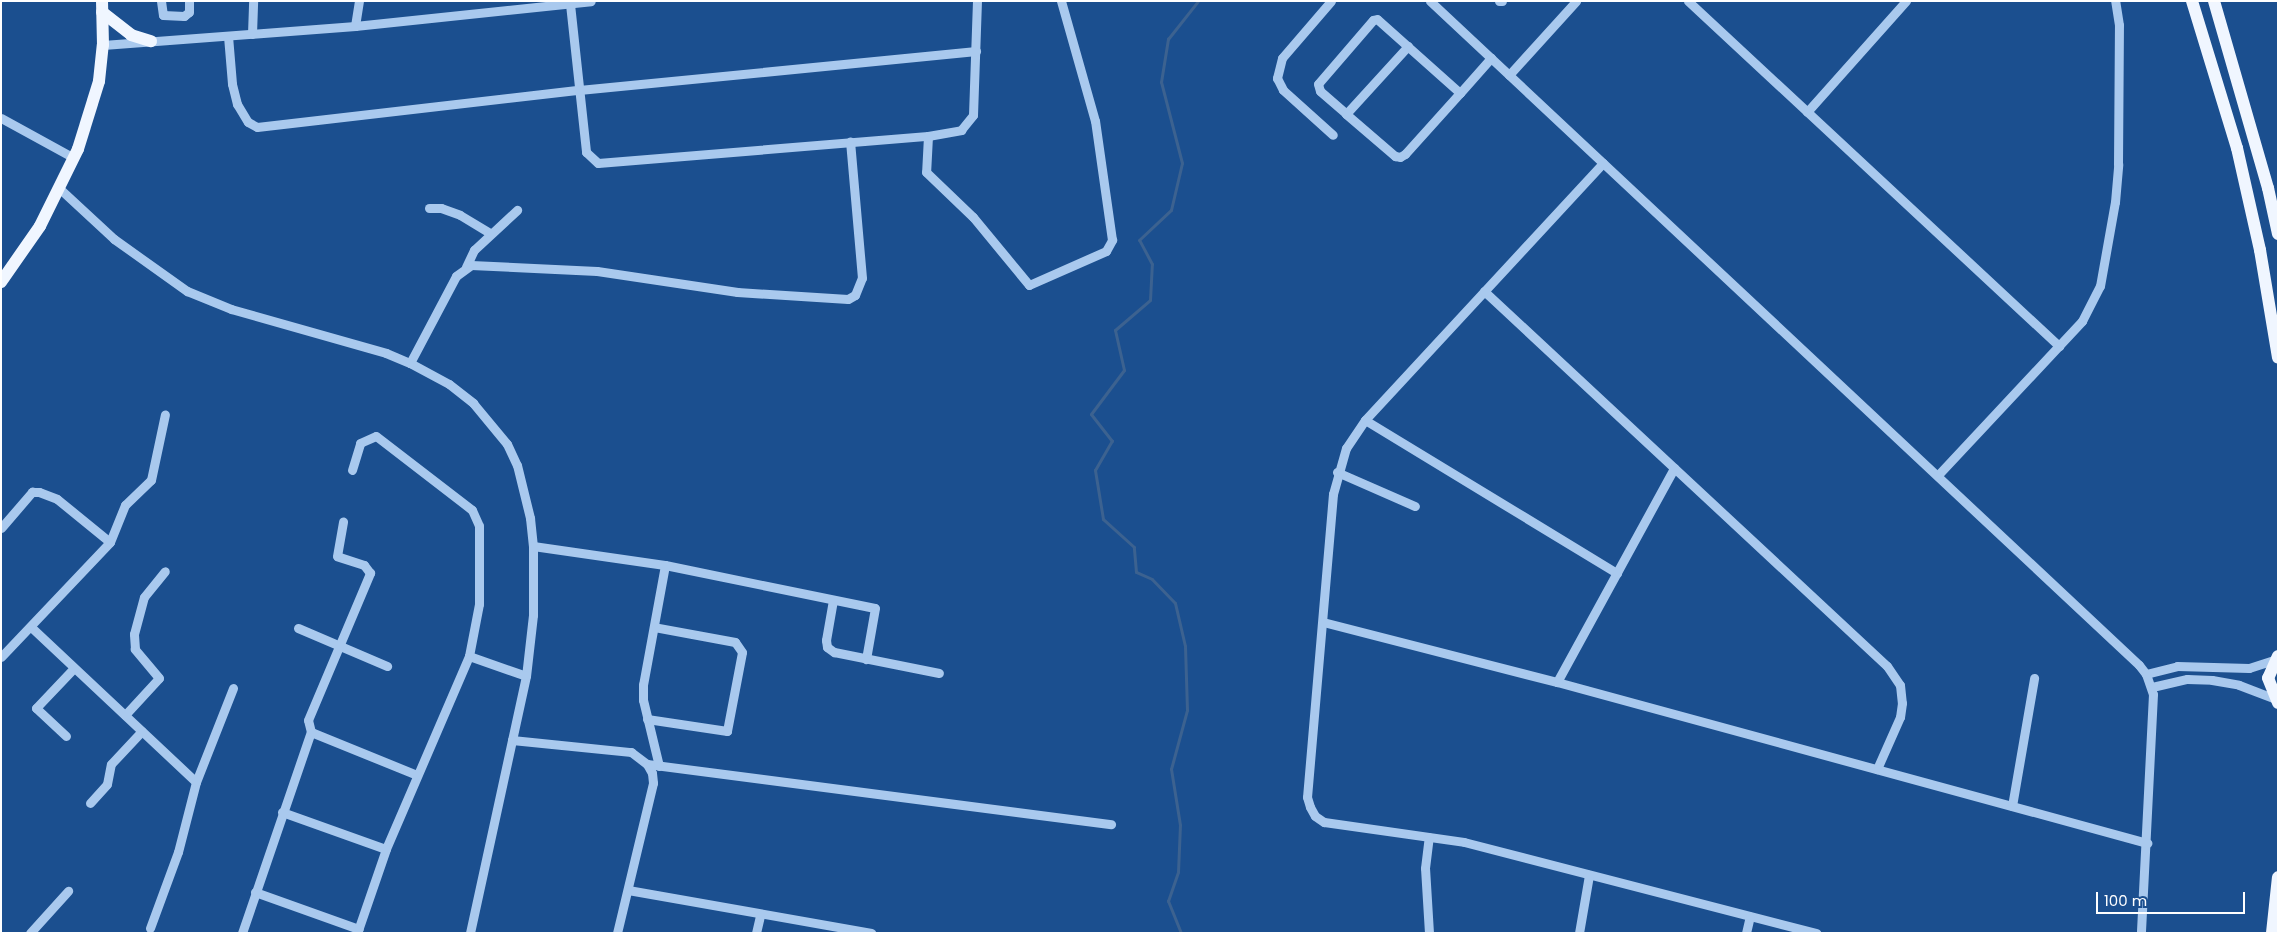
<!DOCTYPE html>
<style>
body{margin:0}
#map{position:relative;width:2279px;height:934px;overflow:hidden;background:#1b4f8f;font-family:Poppins,sans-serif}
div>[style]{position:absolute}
.stream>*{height:3px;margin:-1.5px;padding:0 1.5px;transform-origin:1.5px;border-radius:1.5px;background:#3c6290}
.minor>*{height:9px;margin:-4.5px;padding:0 4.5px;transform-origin:4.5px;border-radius:4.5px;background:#a9c9ee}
.major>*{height:12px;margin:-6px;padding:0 6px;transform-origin:6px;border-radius:6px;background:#f0f6ff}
span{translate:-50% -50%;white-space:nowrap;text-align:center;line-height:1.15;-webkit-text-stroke:4.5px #1b4f8f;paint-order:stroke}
.frame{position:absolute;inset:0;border:2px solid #fff;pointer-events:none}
.scale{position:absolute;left:2096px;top:892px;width:149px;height:22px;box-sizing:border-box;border:2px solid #fff;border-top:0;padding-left:6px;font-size:15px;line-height:18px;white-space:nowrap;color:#fff;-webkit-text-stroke:4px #1b4f8f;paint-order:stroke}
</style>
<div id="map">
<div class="stream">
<i style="left:1181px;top:933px;width:35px;rotate:-112deg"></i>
<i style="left:1168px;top:901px;width:31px;rotate:-71deg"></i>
<i style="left:1178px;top:872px;width:47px;rotate:-87.6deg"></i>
<i style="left:1180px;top:825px;width:57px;rotate:-99.1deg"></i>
<i style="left:1171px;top:769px;width:61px;rotate:-74.8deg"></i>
<i style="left:1187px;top:710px;width:64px;rotate:-91.8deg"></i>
<i style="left:1185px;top:646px;width:44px;rotate:-103.1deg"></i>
<i style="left:1175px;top:603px;width:33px;rotate:-134deg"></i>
<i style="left:1152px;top:579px;width:17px;rotate:-156deg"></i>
<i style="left:1136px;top:572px;width:25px;rotate:-95deg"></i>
<i style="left:1134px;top:547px;width:42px;rotate:-137.9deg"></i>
<i style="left:1103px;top:519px;width:50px;rotate:-99.3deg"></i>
<i style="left:1095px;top:470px;width:34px;rotate:-60deg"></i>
<i style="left:1112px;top:441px;width:34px;rotate:-128deg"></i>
<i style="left:1091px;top:414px;width:55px;rotate:-53.1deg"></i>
<i style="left:1124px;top:370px;width:41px;rotate:-102.7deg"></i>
<i style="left:1115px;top:330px;width:46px;rotate:-40.6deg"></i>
<i style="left:1150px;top:300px;width:36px;rotate:-87deg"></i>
<i style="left:1152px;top:264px;width:27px;rotate:-118deg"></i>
<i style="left:1139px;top:240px;width:44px;rotate:-43.2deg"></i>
<i style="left:1171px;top:210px;width:48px;rotate:-76.8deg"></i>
<i style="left:1182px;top:163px;width:84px;rotate:-104.5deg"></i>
<i style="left:1161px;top:82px;width:44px;rotate:-80.8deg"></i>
<i style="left:1168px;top:39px;width:48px;rotate:-51.7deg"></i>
</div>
<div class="minor">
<i style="left:161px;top:1px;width:14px;rotate:82deg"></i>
<i style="left:163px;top:15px;width:21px;rotate:3deg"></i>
<i style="left:184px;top:16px;width:6px;rotate:-39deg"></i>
<i style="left:189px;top:12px;width:11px;rotate:-90deg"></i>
<i style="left:1331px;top:1px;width:75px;rotate:130.7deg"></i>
<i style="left:1282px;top:58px;width:21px;rotate:104deg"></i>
<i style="left:1277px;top:78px;width:13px;rotate:63deg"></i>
<i style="left:1283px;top:90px;width:67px;rotate:42deg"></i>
<i style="left:1430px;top:1px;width:971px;rotate:43.12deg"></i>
<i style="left:2139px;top:665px;width:11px;rotate:52deg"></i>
<i style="left:2146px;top:674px;width:21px;rotate:71deg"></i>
<i style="left:2153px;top:694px;width:239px;rotate:92.9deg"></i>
<i style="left:1499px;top:1px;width:3px"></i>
<i style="left:1688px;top:1px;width:507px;rotate:42.92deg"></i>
<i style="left:570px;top:4px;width:149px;rotate:83.8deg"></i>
<i style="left:586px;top:152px;width:16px;rotate:43deg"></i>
<i style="left:598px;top:163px;width:331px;rotate:-4.7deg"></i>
<i style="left:928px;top:136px;width:34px;rotate:-10deg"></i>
<i style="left:961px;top:130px;width:19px;rotate:-51deg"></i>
<i style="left:973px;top:115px;width:114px;rotate:-88deg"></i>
<i style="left:355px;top:26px;width:25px;rotate:-81deg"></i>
<i style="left:252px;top:34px;width:33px;rotate:-88deg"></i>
<i style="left:228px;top:36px;width:48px;rotate:85.2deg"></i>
<i style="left:232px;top:84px;width:21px;rotate:76deg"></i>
<i style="left:237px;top:104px;width:21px;rotate:59deg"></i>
<i style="left:248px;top:122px;width:10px;rotate:29deg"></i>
<i style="left:257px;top:127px;width:324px;rotate:-6.6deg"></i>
<i style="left:579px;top:90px;width:399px;rotate:-5.6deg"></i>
<i style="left:103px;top:45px;width:253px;rotate:-4.3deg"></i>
<i style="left:355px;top:26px;width:237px;rotate:-6deg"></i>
<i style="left:1509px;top:75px;width:100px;rotate:-47.8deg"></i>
<i style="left:1460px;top:93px;width:111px;rotate:-138.3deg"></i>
<i style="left:1377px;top:19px;width:4px;rotate:166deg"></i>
<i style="left:1373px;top:20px;width:84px;rotate:130.7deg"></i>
<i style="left:1318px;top:84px;width:7px;rotate:74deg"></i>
<i style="left:1320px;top:91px;width:35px;rotate:41deg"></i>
<i style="left:1346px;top:114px;width:65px;rotate:40.6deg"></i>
<i style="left:1395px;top:156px;width:5px;rotate:11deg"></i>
<i style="left:1400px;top:157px;width:6px;rotate:-31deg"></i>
<i style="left:1405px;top:154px;width:82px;rotate:-48deg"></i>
<i style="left:1460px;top:93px;width:47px;rotate:-48.5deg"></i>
<i style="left:1807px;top:112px;width:149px;rotate:-48.3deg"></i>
<i style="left:1346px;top:114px;width:92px;rotate:-47.6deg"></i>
<i style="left:1px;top:118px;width:83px;rotate:28.7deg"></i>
<i style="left:928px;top:136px;width:36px;rotate:93deg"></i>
<i style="left:926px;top:172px;width:65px;rotate:43.8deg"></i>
<i style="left:973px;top:217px;width:88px;rotate:50.5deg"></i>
<i style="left:1029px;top:285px;width:84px;rotate:-23.8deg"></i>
<i style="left:1106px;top:251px;width:13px;rotate:-61deg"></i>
<i style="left:1112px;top:240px;width:120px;rotate:-98.1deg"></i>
<i style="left:1095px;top:121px;width:125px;rotate:-105.8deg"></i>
<i style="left:1603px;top:163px;width:350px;rotate:132.8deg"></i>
<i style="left:1365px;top:420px;width:34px;rotate:124deg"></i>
<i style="left:1346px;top:448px;width:48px;rotate:105.8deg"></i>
<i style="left:1333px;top:494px;width:304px;rotate:94.9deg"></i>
<i style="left:1307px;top:797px;width:10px;rotate:73deg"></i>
<i style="left:1310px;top:807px;width:10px;rotate:61deg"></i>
<i style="left:1315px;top:816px;width:11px;rotate:34deg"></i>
<i style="left:1324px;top:822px;width:141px;rotate:8.1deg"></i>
<i style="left:1464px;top:842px;width:364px;rotate:14.5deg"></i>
<i style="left:60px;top:189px;width:74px;rotate:42.8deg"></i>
<i style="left:114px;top:239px;width:90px;rotate:35.5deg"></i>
<i style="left:187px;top:291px;width:48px;rotate:22.2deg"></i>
<i style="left:231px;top:309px;width:161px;rotate:15.8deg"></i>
<i style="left:386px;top:353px;width:26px;rotate:23deg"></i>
<i style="left:410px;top:363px;width:44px;rotate:28.3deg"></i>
<i style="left:449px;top:384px;width:31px;rotate:38deg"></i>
<i style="left:473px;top:403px;width:53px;rotate:50.3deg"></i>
<i style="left:507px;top:444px;width:23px;rotate:65deg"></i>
<i style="left:517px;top:465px;width:55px;rotate:76.2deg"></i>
<i style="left:530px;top:518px;width:28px;rotate:84deg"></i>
<i style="left:533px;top:546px;width:69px;rotate:90deg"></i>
<i style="left:533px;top:615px;width:61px;rotate:96.5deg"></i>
<i style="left:526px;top:676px;width:263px;rotate:102.3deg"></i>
<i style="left:429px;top:208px;width:12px"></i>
<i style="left:441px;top:208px;width:20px;rotate:20deg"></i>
<i style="left:460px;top:215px;width:35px;rotate:31deg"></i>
<i style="left:466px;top:267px;width:19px;rotate:-65deg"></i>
<i style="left:474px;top:250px;width:59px;rotate:-42.9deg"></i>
<i style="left:1484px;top:291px;width:550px;rotate:42.94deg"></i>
<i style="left:1887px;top:666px;width:23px;rotate:56deg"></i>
<i style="left:1900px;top:685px;width:18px;rotate:84deg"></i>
<i style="left:1902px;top:703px;width:14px;rotate:98deg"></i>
<i style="left:1900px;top:717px;width:57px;rotate:113.9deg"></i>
<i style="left:410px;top:363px;width:98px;rotate:-62.1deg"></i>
<i style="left:456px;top:276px;width:19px;rotate:-36deg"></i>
<i style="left:471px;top:265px;width:126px;rotate:2.7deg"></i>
<i style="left:597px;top:271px;width:142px;rotate:8.5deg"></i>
<i style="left:737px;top:292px;width:111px;rotate:3.6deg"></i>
<i style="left:848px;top:299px;width:8px;rotate:-30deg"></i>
<i style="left:855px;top:295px;width:18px;rotate:-68deg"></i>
<i style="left:862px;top:278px;width:137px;rotate:-95deg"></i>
<i style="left:1365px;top:420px;width:295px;rotate:31.3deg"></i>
<i style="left:352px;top:470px;width:28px;rotate:-73deg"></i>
<i style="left:360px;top:443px;width:17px;rotate:-24deg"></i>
<i style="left:376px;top:436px;width:121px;rotate:37.6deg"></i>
<i style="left:472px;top:510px;width:17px;rotate:66deg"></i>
<i style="left:479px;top:526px;width:78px;rotate:90deg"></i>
<i style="left:479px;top:604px;width:53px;rotate:100.9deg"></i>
<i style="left:469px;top:656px;width:210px;rotate:113.3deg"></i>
<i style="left:386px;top:849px;width:89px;rotate:109deg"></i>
<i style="left:1337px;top:472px;width:85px;rotate:23.6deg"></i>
<i style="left:1938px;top:475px;width:211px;rotate:-46.9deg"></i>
<i style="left:2082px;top:321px;width:39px;rotate:-63deg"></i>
<i style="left:2100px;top:286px;width:85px;rotate:-79.9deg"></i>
<i style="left:2115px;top:202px;width:38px;rotate:-85deg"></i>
<i style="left:2118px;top:164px;width:139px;rotate:-89.6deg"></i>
<i style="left:2119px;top:25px;width:24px;rotate:-99deg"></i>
<i style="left:1px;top:528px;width:48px;rotate:-49.3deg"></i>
<i style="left:32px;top:492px;width:7px"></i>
<i style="left:39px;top:492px;width:19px;rotate:21deg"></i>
<i style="left:57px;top:499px;width:68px;rotate:39.1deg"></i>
<i style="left:533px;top:546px;width:133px;rotate:8.2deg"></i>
<i style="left:665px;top:565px;width:214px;rotate:11.6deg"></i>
<i style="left:875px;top:608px;width:52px;rotate:100deg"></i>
<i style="left:833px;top:600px;width:41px;rotate:99.9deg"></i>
<i style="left:826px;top:640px;width:7px;rotate:82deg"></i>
<i style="left:827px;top:647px;width:9px;rotate:36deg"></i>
<i style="left:834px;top:652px;width:107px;rotate:11.3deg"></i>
<i style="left:1323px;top:622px;width:242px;rotate:14.4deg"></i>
<i style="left:1557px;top:682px;width:612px;rotate:15.26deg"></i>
<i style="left:31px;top:627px;width:226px;rotate:43.2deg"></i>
<i style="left:298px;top:628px;width:97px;rotate:23.1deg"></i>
<i style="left:469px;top:656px;width:60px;rotate:19.3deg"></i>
<i style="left:1px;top:657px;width:158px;rotate:-46.5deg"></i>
<i style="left:110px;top:542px;width:40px;rotate:-68deg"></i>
<i style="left:125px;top:505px;width:36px;rotate:-44deg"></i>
<i style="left:151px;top:480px;width:67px;rotate:-78deg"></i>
<i style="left:2146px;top:674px;width:32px;rotate:-14deg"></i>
<i style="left:2177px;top:666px;width:72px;rotate:1.6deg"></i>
<i style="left:2249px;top:668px;width:26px;rotate:-18deg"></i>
<i style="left:1557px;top:682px;width:244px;rotate:-61.3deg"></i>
<i style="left:2152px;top:687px;width:36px;rotate:-13deg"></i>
<i style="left:2187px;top:679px;width:25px;rotate:2deg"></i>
<i style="left:2212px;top:680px;width:27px;rotate:10deg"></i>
<i style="left:2239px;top:685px;width:36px;rotate:21deg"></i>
<i style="left:125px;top:715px;width:50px;rotate:-47.4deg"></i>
<i style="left:159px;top:678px;width:38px;rotate:-130deg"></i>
<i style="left:135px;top:649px;width:15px;rotate:-94deg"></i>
<i style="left:134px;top:634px;width:38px;rotate:-75deg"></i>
<i style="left:144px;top:597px;width:33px;rotate:-51deg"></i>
<i style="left:647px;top:719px;width:81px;rotate:8.5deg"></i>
<i style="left:727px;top:731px;width:80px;rotate:-79.2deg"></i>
<i style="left:742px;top:652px;width:12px;rotate:-125deg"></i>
<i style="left:735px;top:642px;width:82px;rotate:-169.5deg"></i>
<i style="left:311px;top:732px;width:114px;rotate:22.1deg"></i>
<i style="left:66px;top:736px;width:41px;rotate:-137deg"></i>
<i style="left:36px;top:708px;width:55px;rotate:-46.5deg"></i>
<i style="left:512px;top:740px;width:120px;rotate:5.8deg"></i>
<i style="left:631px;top:752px;width:20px;rotate:37deg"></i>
<i style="left:647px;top:764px;width:10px;rotate:61deg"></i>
<i style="left:652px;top:773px;width:10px;rotate:84deg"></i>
<i style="left:653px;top:783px;width:154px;rotate:103.5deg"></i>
<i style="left:647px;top:764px;width:468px;rotate:7.4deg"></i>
<i style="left:659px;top:766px;width:68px;rotate:-103.6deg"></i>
<i style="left:643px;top:700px;width:15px;rotate:-90deg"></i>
<i style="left:643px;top:685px;width:122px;rotate:-79.6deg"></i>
<i style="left:90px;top:803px;width:25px;rotate:-48deg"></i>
<i style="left:107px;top:784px;width:20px;rotate:-79deg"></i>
<i style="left:111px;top:764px;width:45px;rotate:-46.8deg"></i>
<i style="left:2012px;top:806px;width:130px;rotate:-80.2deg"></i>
<i style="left:282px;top:812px;width:110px;rotate:19.6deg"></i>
<i style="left:628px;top:890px;width:247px;rotate:10deg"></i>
<i style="left:255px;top:892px;width:110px;rotate:19.6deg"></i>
<i style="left:150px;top:928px;width:81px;rotate:-69.8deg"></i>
<i style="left:178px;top:852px;width:72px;rotate:-75.6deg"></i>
<i style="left:196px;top:782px;width:101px;rotate:-68.5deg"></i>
<i style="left:30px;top:933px;width:57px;rotate:-47.9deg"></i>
<i style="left:242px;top:933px;width:213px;rotate:-71.1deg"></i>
<i style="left:311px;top:732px;width:12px;rotate:-104deg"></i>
<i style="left:308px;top:720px;width:160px;rotate:-67.1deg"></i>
<i style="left:370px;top:573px;width:10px;rotate:-127deg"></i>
<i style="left:364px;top:565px;width:28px;rotate:-162deg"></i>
<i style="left:337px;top:556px;width:35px;rotate:-80deg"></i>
<i style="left:756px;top:933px;width:18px;rotate:-77deg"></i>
<i style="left:1429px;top:933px;width:65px;rotate:-93.5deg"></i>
<i style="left:1425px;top:868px;width:31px;rotate:-83deg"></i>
<i style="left:1579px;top:933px;width:59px;rotate:-80.2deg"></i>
<i style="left:1746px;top:933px;width:17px;rotate:-77deg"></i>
</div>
<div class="major">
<i style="left:2192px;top:1px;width:154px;rotate:73deg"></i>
<i style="left:2237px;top:148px;width:105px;rotate:77.3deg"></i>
<i style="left:2260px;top:250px;width:109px;rotate:80.5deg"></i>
<i style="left:2214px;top:1px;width:195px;rotate:73.9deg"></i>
<i style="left:2268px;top:188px;width:47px;rotate:77.7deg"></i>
<i style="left:102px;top:12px;width:37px;rotate:38deg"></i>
<i style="left:131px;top:35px;width:21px;rotate:17deg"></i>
<i style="left:1px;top:282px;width:68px;rotate:-55.1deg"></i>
<i style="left:40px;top:226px;width:86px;rotate:-63.7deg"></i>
<i style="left:78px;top:149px;width:71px;rotate:-72.8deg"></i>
<i style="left:99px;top:81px;width:36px;rotate:-84deg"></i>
<i style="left:103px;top:45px;width:44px;rotate:-91.3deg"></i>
<i style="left:2278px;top:656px;width:24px;rotate:114deg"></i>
<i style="left:2268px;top:678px;width:27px;rotate:68deg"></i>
<i style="left:2272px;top:933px;width:56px;rotate:-83.9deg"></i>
</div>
<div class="frame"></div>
<div class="scale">100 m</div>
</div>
